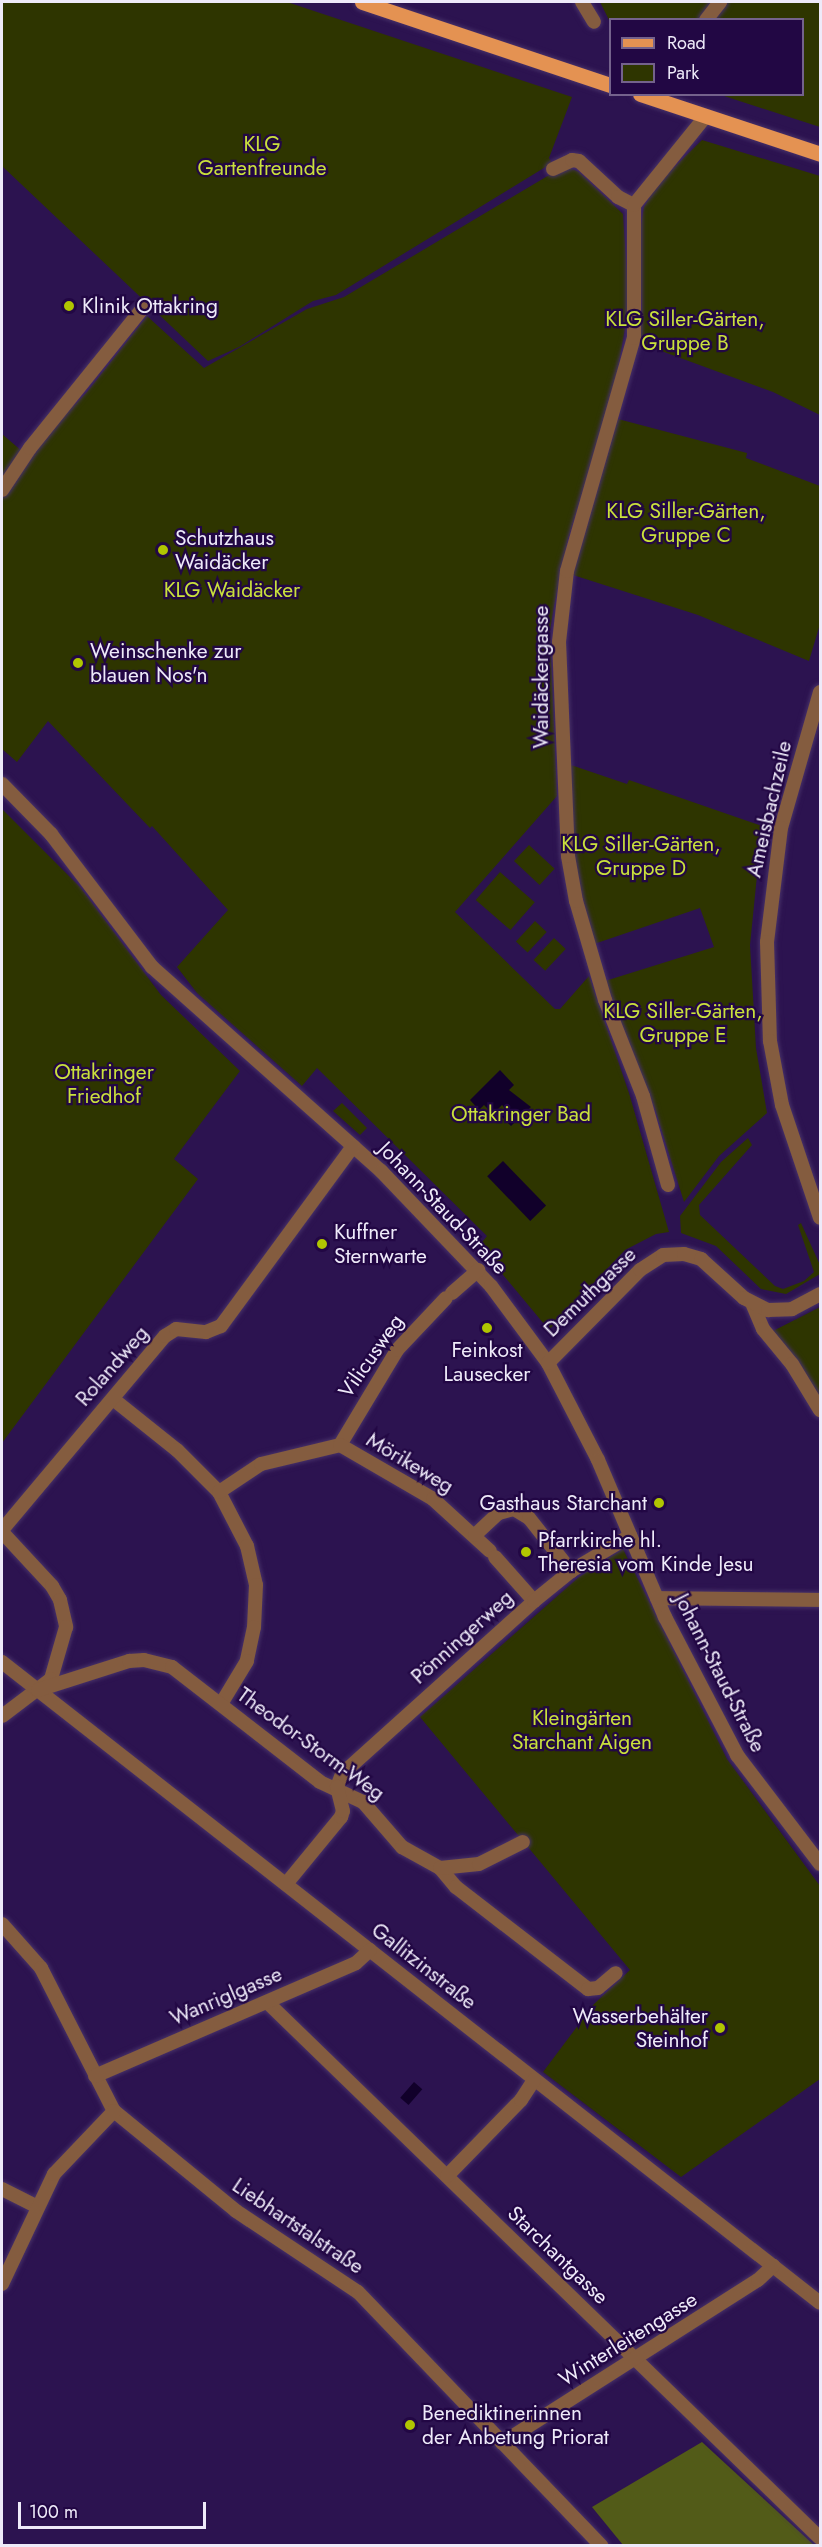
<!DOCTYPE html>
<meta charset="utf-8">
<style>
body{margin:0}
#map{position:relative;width:822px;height:2547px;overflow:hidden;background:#2c1350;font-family:Jost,sans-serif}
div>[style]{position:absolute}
.green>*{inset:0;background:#2e3500;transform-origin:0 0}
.forest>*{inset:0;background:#525b18}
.water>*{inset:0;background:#11002a;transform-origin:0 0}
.roads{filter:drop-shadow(0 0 2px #473168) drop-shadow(0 0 2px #473168)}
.minor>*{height:14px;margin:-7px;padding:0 7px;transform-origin:7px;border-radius:7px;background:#845c3f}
.major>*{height:15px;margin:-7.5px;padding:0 7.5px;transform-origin:7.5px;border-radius:7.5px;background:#e49252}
.dots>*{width:16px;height:16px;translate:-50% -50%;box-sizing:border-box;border:3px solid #220744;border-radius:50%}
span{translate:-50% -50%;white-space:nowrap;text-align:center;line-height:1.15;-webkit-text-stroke:4.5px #220744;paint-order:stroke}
.park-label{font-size:21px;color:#cae13c}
.poi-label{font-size:21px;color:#eeeaf9}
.left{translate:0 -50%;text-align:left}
.right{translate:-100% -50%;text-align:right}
.street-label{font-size:21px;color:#eeeaf9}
.frame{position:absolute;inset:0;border:3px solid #eeeaf9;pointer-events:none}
.legend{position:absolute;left:609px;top:18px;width:195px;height:78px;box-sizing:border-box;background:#220744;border:2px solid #74628c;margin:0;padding:8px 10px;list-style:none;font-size:18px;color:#eeeaf9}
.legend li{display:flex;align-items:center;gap:12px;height:30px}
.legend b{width:30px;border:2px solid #74628c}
.scale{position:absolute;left:18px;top:2502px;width:188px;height:27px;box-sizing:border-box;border:3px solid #eeeaf9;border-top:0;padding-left:8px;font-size:18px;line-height:21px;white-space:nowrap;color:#eeeaf9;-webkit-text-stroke:4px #220744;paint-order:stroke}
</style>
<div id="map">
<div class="green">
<i style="clip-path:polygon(2px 2px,287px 2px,572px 97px,549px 158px,552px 163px,336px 295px,313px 301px,239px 347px,208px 361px,2px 166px)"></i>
<i style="clip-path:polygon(600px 2px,716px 2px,703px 19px,610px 22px)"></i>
<i style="clip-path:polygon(726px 2px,820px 2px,820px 127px,721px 95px,802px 94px,802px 20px,711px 20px)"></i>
<i style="clip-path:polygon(702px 140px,820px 176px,820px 415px,773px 392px,637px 342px,642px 308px,638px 242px,644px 207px,657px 184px)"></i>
<i style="clip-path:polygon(570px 168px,579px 172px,623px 214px,629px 306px,615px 385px,568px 539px,554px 606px,550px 631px,557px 796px,455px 912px,555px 1009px,560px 1009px,589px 976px,629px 1093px,669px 1232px,656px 1234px,625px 1250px,549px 1330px,479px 1246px,487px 1236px,317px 1068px,302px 1086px,197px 993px,177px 967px,228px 910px,152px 826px,150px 828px,48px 721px,17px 762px,2px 749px,2px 499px,32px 458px,32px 449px,87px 392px,147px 316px,204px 368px,307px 309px,344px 297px,556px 171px)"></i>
<i style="clip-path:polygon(618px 419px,747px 453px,746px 458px,820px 486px,820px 624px,809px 661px,698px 615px,573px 575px)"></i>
<i style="clip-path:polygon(2px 434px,23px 452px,2px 482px)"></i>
<i style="clip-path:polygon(568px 764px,627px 784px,629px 780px,762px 826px,750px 945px,756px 1048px,767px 1113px,719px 1156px,684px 1202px,655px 1109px,605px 981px,714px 947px,700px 908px,594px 944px,575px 866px)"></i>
<i style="clip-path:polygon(2px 809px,80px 887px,161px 995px,240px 1071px,174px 1159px,198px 1179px,2px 1443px)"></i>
<i style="left:529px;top:845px;width:35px;height:22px;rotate:43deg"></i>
<i style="left:500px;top:872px;width:46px;height:37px;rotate:41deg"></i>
<i style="left:535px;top:921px;width:16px;height:28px;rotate:43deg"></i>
<i style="left:554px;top:938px;width:16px;height:30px;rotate:43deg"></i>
<i style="clip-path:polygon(342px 1103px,367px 1128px,360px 1135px,333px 1111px)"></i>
<i style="clip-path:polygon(748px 1138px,752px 1145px,699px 1205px,700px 1215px,775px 1286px,783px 1289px,804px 1281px,814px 1272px,798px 1225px,801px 1223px,820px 1265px,820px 1274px,786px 1294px,761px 1289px,716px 1246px,681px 1233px,680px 1216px,721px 1162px)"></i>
<i style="clip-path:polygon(820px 1307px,820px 1401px,771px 1332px)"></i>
<i style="clip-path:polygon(623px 1549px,727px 1759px,820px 1886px,820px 2079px,681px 2177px,543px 2072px,594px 2004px,630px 1970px,420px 1717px,579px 1577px)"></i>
</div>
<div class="forest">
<i style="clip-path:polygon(702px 2442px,814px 2545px,623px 2545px,592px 2507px)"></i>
</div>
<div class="water">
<i style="clip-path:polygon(500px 1070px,514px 1085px,509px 1090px,531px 1107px,511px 1126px,501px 1116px,507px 1110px,502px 1105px,493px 1114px,484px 1105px,479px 1110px,470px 1100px)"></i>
<i style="left:503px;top:1161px;width:62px;height:22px;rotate:46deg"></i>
<i style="left:414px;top:2082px;width:11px;height:21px;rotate:41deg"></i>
</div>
<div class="roads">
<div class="minor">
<i style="left:582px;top:2px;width:23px;rotate:59deg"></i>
<i style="left:706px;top:20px;width:23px;rotate:-52deg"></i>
<i style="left:553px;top:169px;width:21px;rotate:-25deg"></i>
<i style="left:572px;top:160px;width:7px;rotate:8deg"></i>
<i style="left:579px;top:161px;width:53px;rotate:42.7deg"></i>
<i style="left:618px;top:197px;width:18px;rotate:27deg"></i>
<i style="left:2px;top:490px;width:50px;rotate:-56.3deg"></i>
<i style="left:30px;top:448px;width:179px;rotate:-51.1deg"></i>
<i style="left:820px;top:692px;width:141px;rotate:106deg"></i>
<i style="left:781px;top:828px;width:115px;rotate:97deg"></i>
<i style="left:767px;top:942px;width:99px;rotate:88.3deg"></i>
<i style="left:770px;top:1041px;width:65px;rotate:79.4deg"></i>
<i style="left:782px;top:1105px;width:119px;rotate:71.4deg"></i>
<i style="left:2px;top:784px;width:70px;rotate:45.6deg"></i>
<i style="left:51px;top:834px;width:167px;rotate:52.8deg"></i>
<i style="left:152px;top:967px;width:307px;rotate:41.7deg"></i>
<i style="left:381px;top:1171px;width:159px;rotate:46.3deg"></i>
<i style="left:491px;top:1286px;width:96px;rotate:53.5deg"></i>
<i style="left:548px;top:1363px;width:109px;rotate:62.7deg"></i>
<i style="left:598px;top:1460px;width:171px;rotate:66.9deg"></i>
<i style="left:665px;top:1617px;width:156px;rotate:62.4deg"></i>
<i style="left:737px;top:1755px;width:137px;rotate:52.7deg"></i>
<i style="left:668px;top:1185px;width:92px;rotate:-105.7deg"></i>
<i style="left:643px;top:1096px;width:103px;rotate:-111.6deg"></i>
<i style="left:605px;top:1000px;width:103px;rotate:-106.3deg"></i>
<i style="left:576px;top:901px;width:46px;rotate:-100.1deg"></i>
<i style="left:568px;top:856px;width:214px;rotate:-92.4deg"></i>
<i style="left:559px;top:642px;width:71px;rotate:-83.6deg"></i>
<i style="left:567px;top:571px;width:242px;rotate:-74deg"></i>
<i style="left:634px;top:338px;width:133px;rotate:-90deg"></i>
<i style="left:634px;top:205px;width:113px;rotate:-51.1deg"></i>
<i style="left:452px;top:1293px;width:35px;rotate:-41deg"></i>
<i style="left:752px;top:1303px;width:28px;rotate:67deg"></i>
<i style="left:763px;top:1329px;width:45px;rotate:50.4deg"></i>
<i style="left:792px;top:1364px;width:54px;rotate:58.7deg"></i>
<i style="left:548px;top:1363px;width:131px;rotate:-45.3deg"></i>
<i style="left:640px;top:1270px;width:27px;rotate:-33deg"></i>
<i style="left:663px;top:1255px;width:21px;rotate:-3deg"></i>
<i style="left:684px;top:1254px;width:18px;rotate:16deg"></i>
<i style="left:701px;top:1259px;width:58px;rotate:42.2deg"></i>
<i style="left:744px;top:1298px;width:27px;rotate:27deg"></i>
<i style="left:768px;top:1310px;width:24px;rotate:-2deg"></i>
<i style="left:792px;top:1309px;width:32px;rotate:-28deg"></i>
<i style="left:113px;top:1399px;width:82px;rotate:38.6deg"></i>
<i style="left:177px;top:1450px;width:59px;rotate:45deg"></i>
<i style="left:219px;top:1492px;width:61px;rotate:62.6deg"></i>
<i style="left:247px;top:1546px;width:40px;rotate:77deg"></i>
<i style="left:256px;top:1585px;width:42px;rotate:92.7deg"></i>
<i style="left:254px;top:1627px;width:35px;rotate:102deg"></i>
<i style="left:247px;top:1661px;width:50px;rotate:121.2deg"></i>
<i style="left:340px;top:1445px;width:111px;rotate:-59deg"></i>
<i style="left:397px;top:1350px;width:71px;rotate:-46.7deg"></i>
<i style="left:219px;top:1492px;width:50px;rotate:-33.7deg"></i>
<i style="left:261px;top:1464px;width:81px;rotate:-13.5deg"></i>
<i style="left:340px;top:1445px;width:108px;rotate:30.1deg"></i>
<i style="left:433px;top:1499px;width:77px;rotate:42.4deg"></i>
<i style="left:2px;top:1530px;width:253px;rotate:-50deg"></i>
<i style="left:165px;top:1336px;width:13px;rotate:-32deg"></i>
<i style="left:176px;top:1329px;width:30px;rotate:6deg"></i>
<i style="left:206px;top:1332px;width:16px;rotate:-22deg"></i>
<i style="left:221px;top:1326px;width:223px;rotate:-53.7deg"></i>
<i style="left:2px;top:1532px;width:74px;rotate:47.2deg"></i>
<i style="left:52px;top:1586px;width:16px;rotate:60deg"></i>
<i style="left:60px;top:1600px;width:28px;rotate:77deg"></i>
<i style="left:66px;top:1627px;width:54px;rotate:106.1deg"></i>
<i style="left:51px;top:1679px;width:61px;rotate:142.9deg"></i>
<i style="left:475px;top:1535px;width:33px;rotate:-43deg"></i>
<i style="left:499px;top:1513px;width:16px;rotate:-15deg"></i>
<i style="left:514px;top:1509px;width:17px;rotate:31deg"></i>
<i style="left:529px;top:1518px;width:68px;rotate:51.6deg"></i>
<i style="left:495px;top:1557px;width:59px;rotate:48.4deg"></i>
<i style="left:657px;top:1598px;width:163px;rotate:0.7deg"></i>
<i style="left:2px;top:1662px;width:1039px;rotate:38.08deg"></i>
<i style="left:38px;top:1690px;width:96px;rotate:-17.7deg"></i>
<i style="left:129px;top:1661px;width:15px;rotate:-4deg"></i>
<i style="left:144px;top:1660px;width:29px;rotate:14deg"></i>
<i style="left:172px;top:1667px;width:187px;rotate:37.8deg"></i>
<i style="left:320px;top:1782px;width:47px;rotate:24.9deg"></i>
<i style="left:363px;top:1802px;width:60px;rotate:49.1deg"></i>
<i style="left:402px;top:1847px;width:43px;rotate:28.9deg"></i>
<i style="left:440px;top:1868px;width:25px;rotate:50deg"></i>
<i style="left:456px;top:1887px;width:167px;rotate:37.7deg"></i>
<i style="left:588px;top:1989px;width:10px;rotate:-6deg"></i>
<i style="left:598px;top:1988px;width:23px;rotate:-40deg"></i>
<i style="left:337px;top:1787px;width:14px;rotate:-69deg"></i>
<i style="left:342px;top:1774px;width:258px;rotate:-42deg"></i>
<i style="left:534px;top:1601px;width:48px;rotate:-39deg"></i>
<i style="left:571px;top:1571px;width:69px;rotate:-30.7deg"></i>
<i style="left:440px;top:1868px;width:39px;rotate:-6deg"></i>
<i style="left:479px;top:1864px;width:49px;rotate:-26.6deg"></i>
<i style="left:286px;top:1884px;width:87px;rotate:-50.6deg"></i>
<i style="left:341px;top:1817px;width:6px;rotate:-72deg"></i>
<i style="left:343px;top:1811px;width:25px;rotate:-104deg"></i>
<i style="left:2px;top:1924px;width:59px;rotate:48.4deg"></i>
<i style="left:41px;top:1968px;width:161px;rotate:63deg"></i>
<i style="left:114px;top:2111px;width:158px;rotate:39.3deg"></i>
<i style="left:236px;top:2211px;width:146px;rotate:33.6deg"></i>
<i style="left:358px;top:2292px;width:352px;rotate:46.2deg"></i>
<i style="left:267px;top:2002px;width:770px;rotate:44.11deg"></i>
<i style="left:95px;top:2076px;width:284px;rotate:-23.4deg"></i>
<i style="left:356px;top:1963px;width:19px;rotate:-43deg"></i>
<i style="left:447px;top:2176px;width:106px;rotate:-45.8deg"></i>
<i style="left:521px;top:2100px;width:24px;rotate:-57deg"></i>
<i style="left:2px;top:2189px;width:40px;rotate:26.6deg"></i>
<i style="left:2px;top:2284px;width:122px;rotate:-64.7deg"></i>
<i style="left:54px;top:2174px;width:87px;rotate:-46.4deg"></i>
<i style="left:502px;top:2443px;width:303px;rotate:-32.5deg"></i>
<i style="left:758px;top:2280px;width:21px;rotate:-43deg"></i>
</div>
<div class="major">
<i style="left:362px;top:2px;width:262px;rotate:18.5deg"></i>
<i style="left:640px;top:94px;width:190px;rotate:18.4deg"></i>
</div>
</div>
<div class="dots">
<i style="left:69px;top:306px;background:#b0c501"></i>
<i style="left:163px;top:550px;background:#b0c501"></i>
<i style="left:78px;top:663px;background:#b0c501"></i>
<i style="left:322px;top:1244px;background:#b0c501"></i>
<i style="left:487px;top:1328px;background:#b0c501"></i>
<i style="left:659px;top:1503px;background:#b0c501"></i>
<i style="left:526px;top:1552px;background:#b0c501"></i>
<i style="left:720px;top:2028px;background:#b0c501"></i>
<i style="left:410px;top:2425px;background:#b0c501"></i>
</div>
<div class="park-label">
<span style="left:262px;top:156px">KLG<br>Gartenfreunde</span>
<span style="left:685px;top:331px">KLG Siller-Gärten,<br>Gruppe B</span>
<span style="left:686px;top:523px">KLG Siller-Gärten,<br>Gruppe C</span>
<span style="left:232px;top:590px">KLG Waidäcker</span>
<span style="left:641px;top:856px">KLG Siller-Gärten,<br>Gruppe D</span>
<span style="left:683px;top:1023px">KLG Siller-Gärten,<br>Gruppe E</span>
<span style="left:104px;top:1084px">Ottakringer<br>Friedhof</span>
<span style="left:521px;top:1114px">Ottakringer Bad</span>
<span style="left:582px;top:1730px">Kleingärten<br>Starchant Aigen</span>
</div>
<div class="poi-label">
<span class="left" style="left:82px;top:306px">Klinik Ottakring</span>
<span class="left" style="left:175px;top:550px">Schutzhaus<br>Waidäcker</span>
<span class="left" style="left:90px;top:663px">Weinschenke zur<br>blauen Nos'n</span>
<span class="left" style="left:334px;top:1244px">Kuffner<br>Sternwarte</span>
<span style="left:487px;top:1362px">Feinkost<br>Lausecker</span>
<span class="right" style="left:647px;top:1503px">Gasthaus Starchant</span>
<span class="left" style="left:538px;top:1552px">Pfarrkirche hl.<br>Theresia vom Kinde Jesu</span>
<span class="right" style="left:708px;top:2028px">Wasserbehälter<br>Steinhof</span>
<span class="left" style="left:422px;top:2425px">Benediktinerinnen<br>der Anbetung Priorat</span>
</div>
<div class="street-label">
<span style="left:541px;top:677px;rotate:-90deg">Waidäckergasse</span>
<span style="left:769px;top:809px;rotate:-77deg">Ameisbachzeile</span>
<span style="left:443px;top:1208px;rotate:46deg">Johann-Staud-Straße</span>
<span style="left:590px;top:1292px;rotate:-44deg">Demuthgasse</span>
<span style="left:371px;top:1356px;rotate:-55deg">Vilicusweg</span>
<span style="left:112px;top:1366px;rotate:-49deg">Rolandweg</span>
<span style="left:410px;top:1463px;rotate:31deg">Mörikeweg</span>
<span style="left:462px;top:1637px;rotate:-42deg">Pönningerweg</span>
<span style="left:720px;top:1673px;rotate:63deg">Johann-Staud-Straße</span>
<span style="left:311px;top:1744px;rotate:36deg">Theodor-Storm-Weg</span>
<span style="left:424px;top:1966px;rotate:38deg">Gallitzinstraße</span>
<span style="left:226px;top:1996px;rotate:-23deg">Wanriglgasse</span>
<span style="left:298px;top:2226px;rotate:34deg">Liebhartstalstraße</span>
<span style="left:558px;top:2255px;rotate:44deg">Starchantgasse</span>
<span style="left:628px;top:2339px;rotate:-32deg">Winterleitengasse</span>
</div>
<div class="frame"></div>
<ul class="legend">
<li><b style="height:8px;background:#e49252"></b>Road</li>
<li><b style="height:16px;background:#2e3500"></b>Park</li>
</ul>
<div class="scale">100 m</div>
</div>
